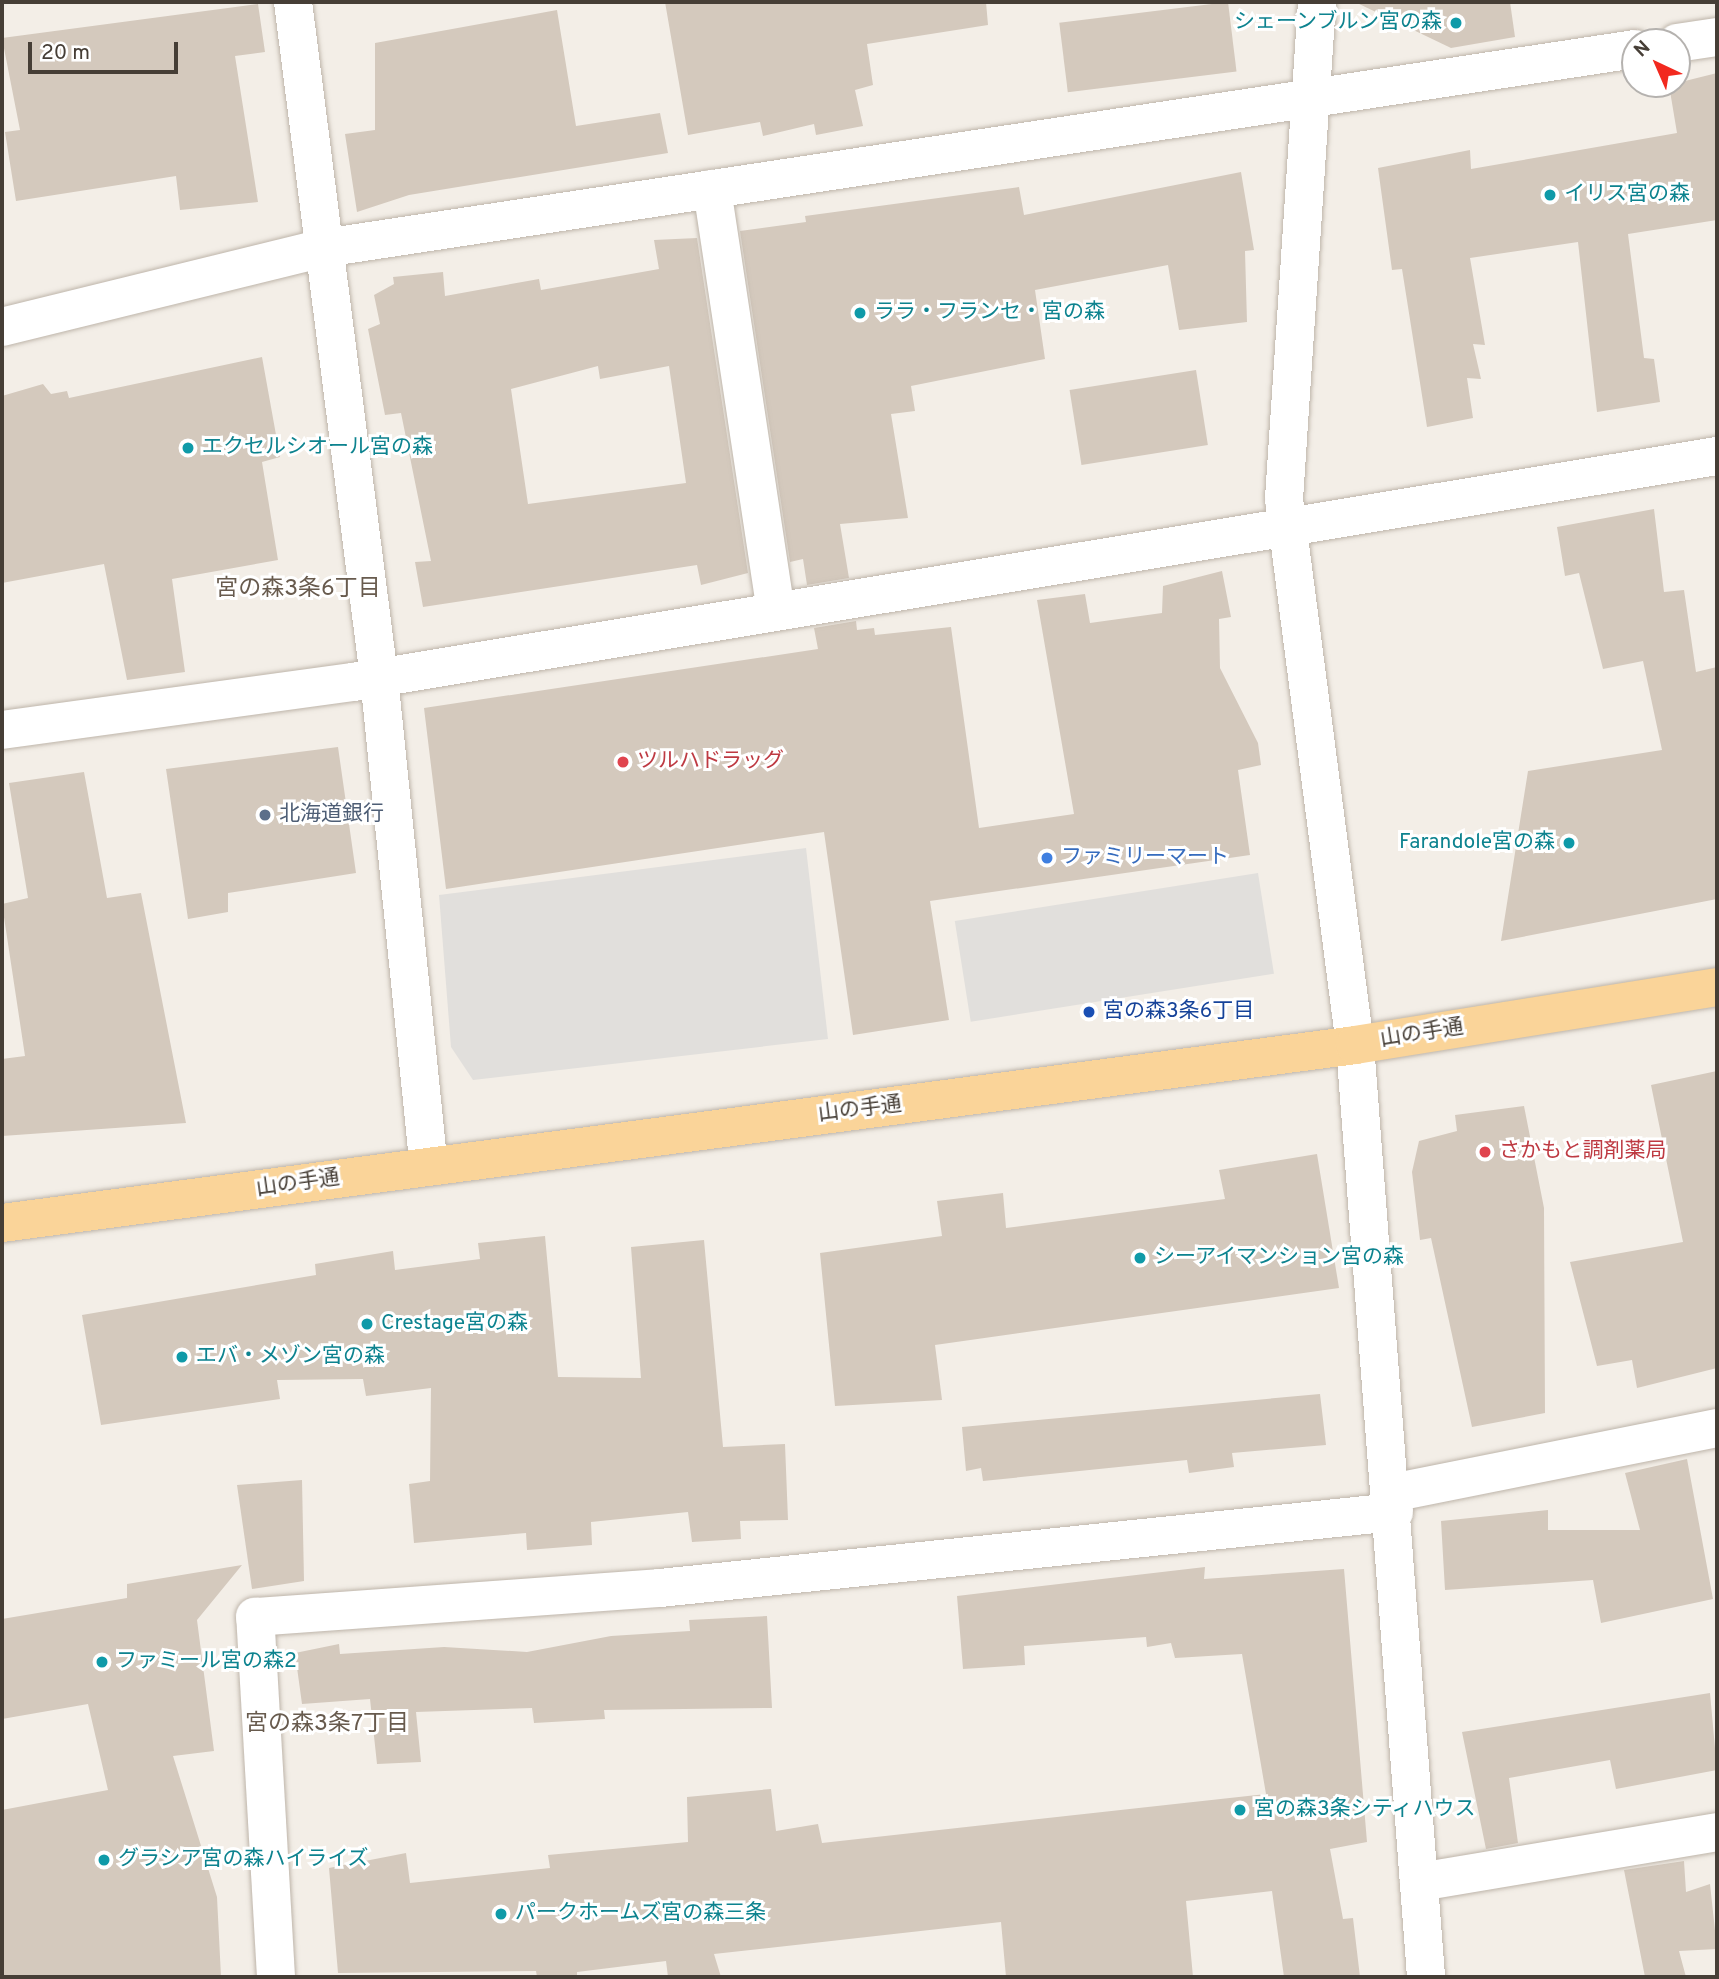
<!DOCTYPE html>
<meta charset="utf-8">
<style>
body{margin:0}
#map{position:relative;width:1719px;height:1979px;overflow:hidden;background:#f3eee7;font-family:Overpass,"Noto Sans JP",sans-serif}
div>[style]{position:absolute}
.parking>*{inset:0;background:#e1dfdc;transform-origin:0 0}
.building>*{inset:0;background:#d4c9bd;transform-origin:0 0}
.roads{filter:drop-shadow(0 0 2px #beb5aa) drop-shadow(0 0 2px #beb5aa)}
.minor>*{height:38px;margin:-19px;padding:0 19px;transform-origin:19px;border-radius:19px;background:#fff}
.major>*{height:38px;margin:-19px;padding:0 19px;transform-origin:19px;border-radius:19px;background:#fad499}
.dots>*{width:19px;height:19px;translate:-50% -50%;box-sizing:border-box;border:4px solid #fff;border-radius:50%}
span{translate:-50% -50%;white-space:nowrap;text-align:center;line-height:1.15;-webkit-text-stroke:6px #fff;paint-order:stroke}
.culture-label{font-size:21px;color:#0d838f}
.right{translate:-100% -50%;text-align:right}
.left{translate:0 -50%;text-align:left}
.health-label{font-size:21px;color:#be3a42}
.service-label{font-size:21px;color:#4e5e75}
.shop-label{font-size:21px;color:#366cbe}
.transit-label{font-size:21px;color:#164399}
.street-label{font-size:21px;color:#463e36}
.neighbourhood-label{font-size:23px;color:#685b4e}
.frame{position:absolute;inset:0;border:4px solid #463e36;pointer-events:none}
.north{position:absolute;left:1621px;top:28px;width:70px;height:70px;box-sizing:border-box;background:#fff;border:2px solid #b5b2af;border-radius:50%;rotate:316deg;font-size:19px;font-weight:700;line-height:28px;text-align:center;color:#463e36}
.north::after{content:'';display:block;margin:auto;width:24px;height:32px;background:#f2291f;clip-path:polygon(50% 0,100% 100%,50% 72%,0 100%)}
.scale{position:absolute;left:28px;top:42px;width:150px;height:32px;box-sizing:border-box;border:4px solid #463e36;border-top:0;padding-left:9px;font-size:21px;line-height:24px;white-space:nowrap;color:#463e36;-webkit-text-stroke:5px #fff;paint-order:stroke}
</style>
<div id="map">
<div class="parking">
<i style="clip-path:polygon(806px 848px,828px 1039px,473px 1080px,451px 1047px,439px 895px)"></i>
<i style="left:1258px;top:873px;width:102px;height:307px;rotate:81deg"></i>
</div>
<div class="building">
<i style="clip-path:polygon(665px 2px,986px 2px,988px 25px,867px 44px,873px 85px,855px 90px,863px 126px,816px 135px,814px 124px,763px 136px,760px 122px,688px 135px)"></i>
<i style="left:1228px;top:2px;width:70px;height:170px;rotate:83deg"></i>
<i style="clip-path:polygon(1355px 2px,1510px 2px,1515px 37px,1451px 48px)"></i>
<i style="clip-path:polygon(258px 4px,265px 52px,235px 56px,258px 202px,180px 210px,176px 176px,16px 201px,5px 132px,20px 130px,2px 38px)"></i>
<i style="clip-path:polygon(557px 10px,576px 126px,660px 113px,668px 153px,409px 195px,357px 212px,345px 134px,375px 130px,375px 43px)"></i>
<i style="clip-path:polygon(1717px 73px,1717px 220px,1628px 234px,1644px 358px,1654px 359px,1660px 402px,1597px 412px,1578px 242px,1470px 258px,1485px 345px,1473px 344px,1481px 379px,1467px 378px,1473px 418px,1427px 427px,1402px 269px,1392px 270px,1378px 168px,1470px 150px,1471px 169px,1677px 133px,1669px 85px)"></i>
<i style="clip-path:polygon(1241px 172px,1254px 250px,1245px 251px,1247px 322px,1179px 330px,1168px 265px,1035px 290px,1045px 359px,911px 386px,915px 411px,891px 414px,908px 518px,840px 524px,849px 578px,807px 585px,803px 559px,790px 562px,740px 231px,806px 222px,805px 216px,1019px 187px,1024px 215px)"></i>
<i style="clip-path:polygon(evenodd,697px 238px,748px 573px,701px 585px,697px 565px,423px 607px,415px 562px,431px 561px,401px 413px,385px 415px,368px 329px,380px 324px,374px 295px,394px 284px,393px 277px,443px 272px,445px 296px,539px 279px,541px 290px,659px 269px,654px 240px,697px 238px,598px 366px,600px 379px,669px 366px,686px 483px,528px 504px,511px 389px,598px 366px)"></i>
<i style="clip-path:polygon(262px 357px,280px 457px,262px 462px,278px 560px,172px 579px,185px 672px,127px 680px,104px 564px,2px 583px,2px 396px,43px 384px,51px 394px,67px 391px,69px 398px)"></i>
<i style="left:1196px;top:370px;width:76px;height:128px;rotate:81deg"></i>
<i style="clip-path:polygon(1654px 509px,1664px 592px,1684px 590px,1696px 672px,1717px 667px,1717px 899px,1501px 941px,1528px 771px,1662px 750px,1643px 661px,1603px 669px,1579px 573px,1565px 576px,1557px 527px)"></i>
<i style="clip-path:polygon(1222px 571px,1231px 617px,1219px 619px,1220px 668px,1258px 743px,1261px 765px,1238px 770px,1250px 855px,930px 901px,949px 1020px,853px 1035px,824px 832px,446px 889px,424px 708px,818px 649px,814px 628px,856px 621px,857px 630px,874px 628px,875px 635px,951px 627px,979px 828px,1074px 814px,1037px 600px,1085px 594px,1090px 623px,1162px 613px,1163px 586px)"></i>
<i style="clip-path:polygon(338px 747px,356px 873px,228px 893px,228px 912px,188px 919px,166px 769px)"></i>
<i style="clip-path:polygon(84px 772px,107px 898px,141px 893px,186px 1123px,2px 1136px,2px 1059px,25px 1056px,2px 904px,28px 898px,9px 783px)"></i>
<i style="clip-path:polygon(1717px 1071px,1717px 1368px,1637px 1388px,1632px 1360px,1597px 1366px,1570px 1262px,1683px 1242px,1651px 1085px)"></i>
<i style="clip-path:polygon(1524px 1106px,1544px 1208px,1545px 1413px,1472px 1427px,1431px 1238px,1420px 1240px,1412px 1172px,1419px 1141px,1457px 1131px,1455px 1115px)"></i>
<i style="clip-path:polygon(1317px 1154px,1339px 1288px,935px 1345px,942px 1400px,835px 1406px,820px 1253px,942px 1236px,937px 1201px,1003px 1193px,1006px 1228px,1225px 1199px,1219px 1170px)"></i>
<i style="clip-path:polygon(545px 1236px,558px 1377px,641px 1378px,631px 1247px,704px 1240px,723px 1447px,785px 1444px,788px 1520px,740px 1521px,741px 1539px,692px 1542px,688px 1512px,591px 1522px,592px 1545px,527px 1550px,526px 1533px,414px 1543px,409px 1484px,430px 1481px,431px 1388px,366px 1396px,363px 1379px,277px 1380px,280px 1399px,101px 1425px,82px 1315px,316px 1275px,315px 1264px,393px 1251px,395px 1270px,480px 1259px,478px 1243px)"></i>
<i style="clip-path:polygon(1320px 1394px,1326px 1445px,1232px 1453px,1234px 1467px,1189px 1473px,1187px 1460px,983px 1481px,981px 1468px,966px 1471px,962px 1427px)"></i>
<i style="clip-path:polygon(1687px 1459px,1713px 1599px,1601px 1623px,1593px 1580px,1445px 1590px,1441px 1521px,1548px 1510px,1548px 1530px,1640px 1530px,1625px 1473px)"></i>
<i style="clip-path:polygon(302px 1480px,304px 1581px,252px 1589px,237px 1485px)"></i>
<i style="clip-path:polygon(242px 1565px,197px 1620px,214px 1751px,173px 1756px,217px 1897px,221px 1977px,2px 1977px,2px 1810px,108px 1790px,88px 1704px,2px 1719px,2px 1619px,127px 1598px,127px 1584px)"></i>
<i style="clip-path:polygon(1205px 1567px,1204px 1579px,1344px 1569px,1367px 1842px,1330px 1849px,1343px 1919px,1353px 1918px,1360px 1977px,1284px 1977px,1272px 1891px,1186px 1901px,1193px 1977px,1006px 1977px,1001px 1922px,714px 1954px,721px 1977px,668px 1977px,666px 1961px,577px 1972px,577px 1977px,537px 1977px,536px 1971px,338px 1973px,329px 1868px,406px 1853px,410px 1883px,550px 1868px,548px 1855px,688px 1842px,687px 1797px,771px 1789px,776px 1831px,818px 1824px,822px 1843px,1266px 1794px,1242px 1654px,1175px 1658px,1171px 1643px,1147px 1647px,1146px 1637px,1024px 1646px,1025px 1665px,963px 1669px,957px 1596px)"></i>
<i style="clip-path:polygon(767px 1616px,772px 1708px,604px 1710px,605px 1719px,534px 1723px,532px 1708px,416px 1712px,421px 1762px,377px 1764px,370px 1699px,302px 1704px,295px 1653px,339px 1644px,340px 1654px,444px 1647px,527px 1652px,611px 1636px,690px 1631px,689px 1620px)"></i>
<i style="clip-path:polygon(1710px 1693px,1717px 1770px,1616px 1789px,1610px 1760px,1509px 1778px,1518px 1843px,1486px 1849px,1462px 1732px)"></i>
<i style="clip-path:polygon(1684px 1861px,1686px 1892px,1710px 1884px,1717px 1949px,1679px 1951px,1686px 1977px,1645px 1977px,1624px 1870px)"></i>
</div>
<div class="roads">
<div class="minor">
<i style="left:293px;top:2px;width:680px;rotate:82.74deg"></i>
<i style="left:379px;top:677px;width:492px;rotate:84.2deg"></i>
<i style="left:1317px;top:2px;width:498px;rotate:93.8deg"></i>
<i style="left:1284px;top:499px;width:551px;rotate:82.59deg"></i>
<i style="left:1355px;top:1045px;width:935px;rotate:85.64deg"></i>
<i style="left:1677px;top:43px;width:40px;rotate:-8.5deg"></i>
<i style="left:712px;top:189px;width:424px;rotate:81.4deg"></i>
<i style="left:2px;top:327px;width:332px;rotate:-13.8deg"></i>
<i style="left:324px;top:248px;width:1326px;rotate:-8.63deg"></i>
<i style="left:2px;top:730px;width:354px;rotate:-7.8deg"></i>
<i style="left:353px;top:682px;width:1383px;rotate:-9.41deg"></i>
<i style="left:1392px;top:1493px;width:331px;rotate:-11.3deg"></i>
<i style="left:1419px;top:1882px;width:302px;rotate:-9.5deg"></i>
<i style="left:276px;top:1977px;width:361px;rotate:-93.3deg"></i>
<i style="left:255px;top:1617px;width:406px;rotate:-4.1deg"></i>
<i style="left:660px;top:1588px;width:738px;rotate:-5.91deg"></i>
</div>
<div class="major">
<i style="left:2px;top:1223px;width:1365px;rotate:-7.49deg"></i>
<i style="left:1355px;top:1045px;width:367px;rotate:-9.1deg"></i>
</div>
</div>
<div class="dots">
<i style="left:1456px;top:23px;background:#0f9aa8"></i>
<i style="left:1550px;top:195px;background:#0f9aa8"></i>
<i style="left:860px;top:313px;background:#0f9aa8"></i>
<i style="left:188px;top:448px;background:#0f9aa8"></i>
<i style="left:623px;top:762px;background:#e0444e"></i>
<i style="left:265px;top:815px;background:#5c6f8a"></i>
<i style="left:1569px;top:843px;background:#0f9aa8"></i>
<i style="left:1047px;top:858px;background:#3f7fe0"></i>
<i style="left:1089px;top:1012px;background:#1a4fb4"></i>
<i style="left:1485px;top:1152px;background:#e0444e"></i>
<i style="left:1140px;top:1258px;background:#0f9aa8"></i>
<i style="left:367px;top:1324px;background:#0f9aa8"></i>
<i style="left:182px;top:1357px;background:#0f9aa8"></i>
<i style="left:102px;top:1662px;background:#0f9aa8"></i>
<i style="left:1240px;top:1810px;background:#0f9aa8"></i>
<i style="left:104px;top:1860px;background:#0f9aa8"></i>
<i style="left:501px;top:1914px;background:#0f9aa8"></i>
</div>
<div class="culture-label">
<span class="right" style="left:1442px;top:23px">シェーンブルン宮の森</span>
<span class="left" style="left:1564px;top:195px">イリス宮の森</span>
<span class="left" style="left:874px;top:313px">ララ・フランセ・宮の森</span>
<span class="left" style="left:202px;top:448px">エクセルシオール宮の森</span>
<span class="right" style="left:1555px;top:843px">Farandole宮の森</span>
<span class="left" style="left:1154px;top:1258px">シーアイマンション宮の森</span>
<span class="left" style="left:381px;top:1324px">Crestage宮の森</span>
<span class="left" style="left:196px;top:1357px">エバ・メゾン宮の森</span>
<span class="left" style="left:116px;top:1662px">ファミール宮の森2</span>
<span class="left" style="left:1254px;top:1810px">宮の森3条シティハウス</span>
<span class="left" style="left:118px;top:1860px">グラシア宮の森ハイライズ</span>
<span class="left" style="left:515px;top:1914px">パークホームズ宮の森三条</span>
</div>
<div class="health-label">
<span class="left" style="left:637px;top:762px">ツルハドラッグ</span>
<span class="left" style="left:1499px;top:1152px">さかもと調剤薬局</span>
</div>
<div class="service-label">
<span class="left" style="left:279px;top:815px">北海道銀行</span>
</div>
<div class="shop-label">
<span class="left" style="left:1061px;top:858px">ファミリーマート</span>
</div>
<div class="transit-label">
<span class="left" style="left:1103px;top:1012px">宮の森3条6丁目</span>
</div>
<div class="street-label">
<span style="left:1422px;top:1034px;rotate:-9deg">山の手通</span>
<span style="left:860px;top:1110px;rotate:-7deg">山の手通</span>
<span style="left:298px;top:1184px;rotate:-8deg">山の手通</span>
</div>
<div class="neighbourhood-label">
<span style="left:298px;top:590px">宮の森3条6丁目</span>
<span style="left:327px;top:1725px">宮の森3条7丁目</span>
</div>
<div class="frame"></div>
<div class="north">N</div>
<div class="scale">20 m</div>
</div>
